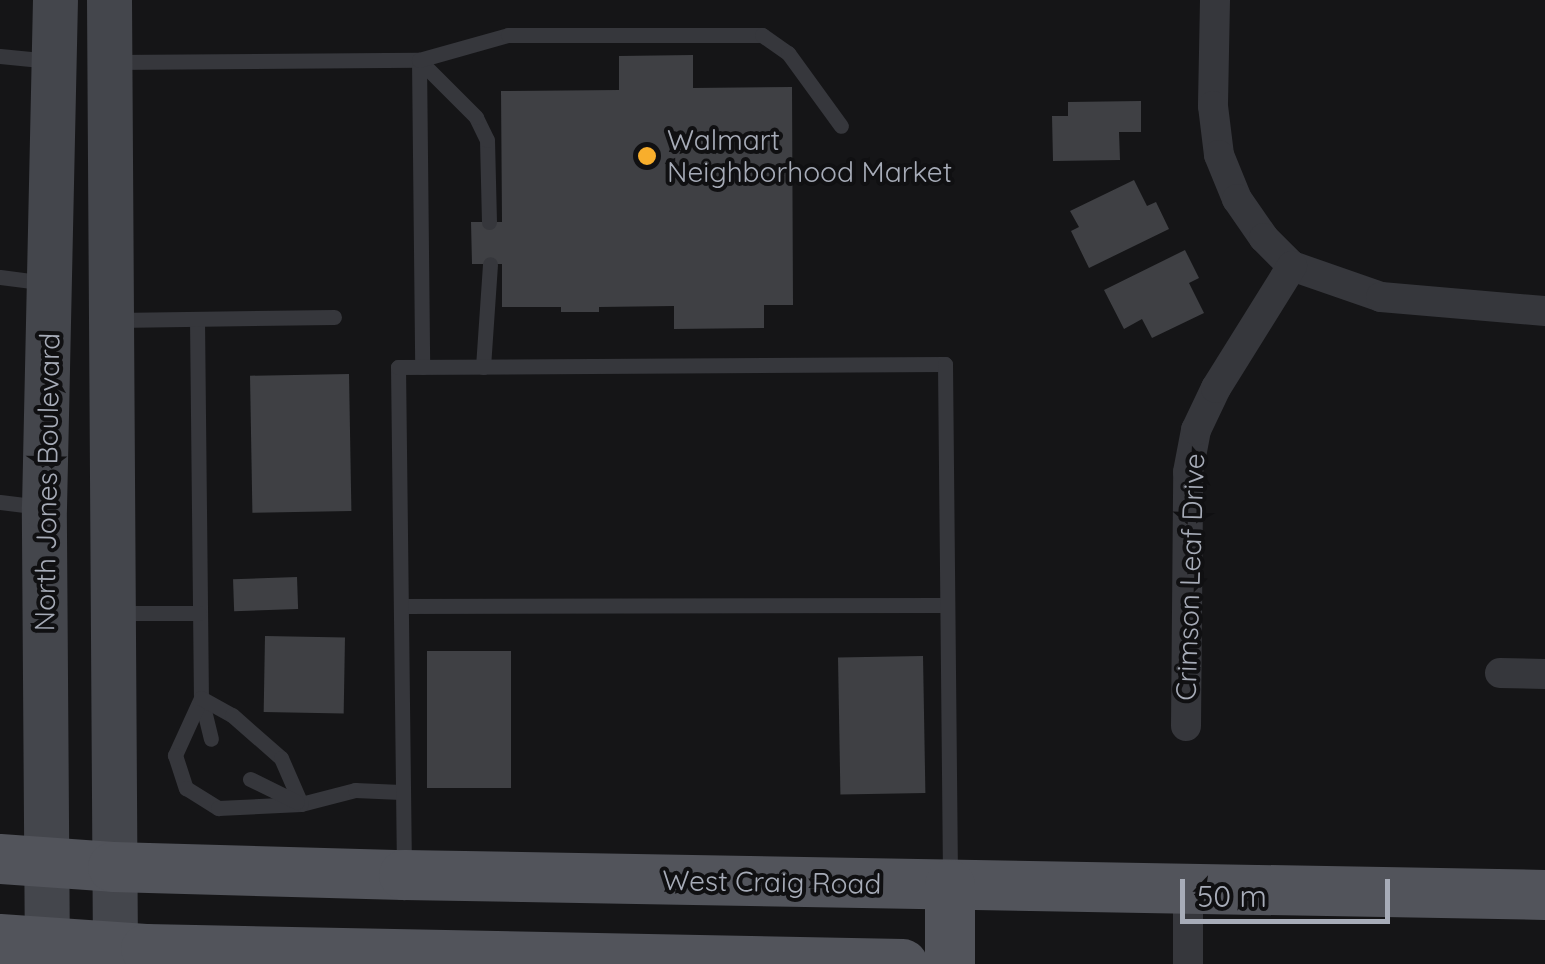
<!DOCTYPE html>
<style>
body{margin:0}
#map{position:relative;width:1545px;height:964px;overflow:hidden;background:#151517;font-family:Quicksand,sans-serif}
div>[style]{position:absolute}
.building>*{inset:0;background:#3f4044;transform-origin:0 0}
.lane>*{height:15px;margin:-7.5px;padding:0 7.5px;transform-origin:7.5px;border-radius:7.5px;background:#36373c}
.street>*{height:30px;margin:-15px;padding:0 15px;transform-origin:15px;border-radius:15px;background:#36373c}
.secondary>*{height:45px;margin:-22.5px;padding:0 22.5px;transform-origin:22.5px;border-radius:22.5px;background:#44464c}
.primary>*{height:50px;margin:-25px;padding:0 25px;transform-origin:25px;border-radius:25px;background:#52545b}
.dots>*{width:28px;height:28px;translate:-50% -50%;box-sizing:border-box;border:5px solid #101012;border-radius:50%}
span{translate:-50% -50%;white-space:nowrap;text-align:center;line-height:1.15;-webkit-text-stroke:8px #101012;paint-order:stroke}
.poi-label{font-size:28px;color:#a7acb8}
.left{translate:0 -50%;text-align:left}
.street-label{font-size:28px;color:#a7acb8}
.scale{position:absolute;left:1180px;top:879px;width:210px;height:45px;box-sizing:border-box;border:5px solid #a7acb8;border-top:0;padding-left:12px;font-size:30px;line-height:35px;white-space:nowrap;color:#a7acb8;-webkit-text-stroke:8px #101012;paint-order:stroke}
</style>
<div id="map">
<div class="building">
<i style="clip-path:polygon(693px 55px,693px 88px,792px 87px,793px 305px,764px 305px,764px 328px,674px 329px,674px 306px,599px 307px,599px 312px,561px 312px,561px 307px,502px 307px,502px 264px,472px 264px,471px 222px,502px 222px,501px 91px,619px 90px,619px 56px)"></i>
<i style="clip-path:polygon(1141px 101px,1141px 132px,1119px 132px,1120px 160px,1053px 161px,1052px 116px,1068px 116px,1068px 102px)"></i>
<i style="clip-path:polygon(1134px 180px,1147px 206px,1156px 202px,1169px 229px,1089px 268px,1071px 231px,1079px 227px,1070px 211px)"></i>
<i style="clip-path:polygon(1185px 250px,1199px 278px,1189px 283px,1204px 313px,1152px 338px,1142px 319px,1124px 329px,1104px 290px)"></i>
<i style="left:349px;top:374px;width:137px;height:99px;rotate:89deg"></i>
<i style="left:297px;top:577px;width:32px;height:64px;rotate:88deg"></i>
<i style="left:265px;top:636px;width:80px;height:76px;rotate:1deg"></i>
<i style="left:511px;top:651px;width:137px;height:84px;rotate:90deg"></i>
<i style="left:923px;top:656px;width:137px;height:85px;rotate:89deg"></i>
</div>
<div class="lane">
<i style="left:0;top:56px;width:51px;rotate:5.6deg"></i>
<i style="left:113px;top:62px;width:306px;rotate:-0.4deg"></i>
<i style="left:419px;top:60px;width:307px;rotate:89.4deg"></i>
<i style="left:489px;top:222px;width:82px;rotate:-91.4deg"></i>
<i style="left:487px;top:140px;width:25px;rotate:-116deg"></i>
<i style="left:476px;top:117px;width:81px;rotate:-135deg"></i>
<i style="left:419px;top:60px;width:92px;rotate:-15.7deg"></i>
<i style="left:508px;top:35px;width:254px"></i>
<i style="left:762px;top:35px;width:32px;rotate:35deg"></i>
<i style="left:788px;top:53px;width:90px;rotate:54deg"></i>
<i style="left:0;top:277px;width:46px;rotate:7.4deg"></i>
<i style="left:197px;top:319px;width:379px;rotate:89.4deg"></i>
<i style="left:201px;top:698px;width:42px;rotate:76.3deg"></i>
<i style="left:116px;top:320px;width:218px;rotate:-0.8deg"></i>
<i style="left:483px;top:367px;width:103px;rotate:-86.1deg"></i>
<i style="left:0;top:502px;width:41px;rotate:7deg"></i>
<i style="left:401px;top:606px;width:546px;rotate:-0.1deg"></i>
<i style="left:118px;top:613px;width:81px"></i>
<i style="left:201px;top:698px;width:63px;rotate:114.5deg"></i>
<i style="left:175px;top:755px;width:35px;rotate:72deg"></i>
<i style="left:186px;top:788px;width:38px;rotate:32deg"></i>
<i style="left:218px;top:808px;width:83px;rotate:-2.8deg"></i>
<i style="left:301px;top:804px;width:56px;rotate:-14.5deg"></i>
<i style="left:355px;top:790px;width:46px;rotate:2.5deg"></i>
<i style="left:201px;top:698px;width:35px;rotate:29deg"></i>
<i style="left:232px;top:715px;width:65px;rotate:41.3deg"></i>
<i style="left:281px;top:758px;width:50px;rotate:66.5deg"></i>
<i style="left:250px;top:779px;width:52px;rotate:26.1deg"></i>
<i style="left:404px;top:871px;width:504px;rotate:-90.68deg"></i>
<i style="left:398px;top:367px;width:547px;rotate:-0.31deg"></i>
<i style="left:945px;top:364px;width:512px;rotate:89.44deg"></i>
</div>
<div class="street">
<i style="left:1215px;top:0;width:106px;rotate:91.1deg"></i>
<i style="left:1213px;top:106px;width:49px;rotate:83deg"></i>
<i style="left:1219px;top:155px;width:48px;rotate:67.8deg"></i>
<i style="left:1237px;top:199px;width:47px;rotate:55.3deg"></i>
<i style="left:1264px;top:238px;width:40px;rotate:45deg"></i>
<i style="left:1292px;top:266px;width:94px;rotate:19.2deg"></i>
<i style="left:1381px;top:297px;width:165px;rotate:4.9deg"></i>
<i style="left:1500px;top:673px;width:45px;rotate:1.3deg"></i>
<i style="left:1186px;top:726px;width:254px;rotate:-89.5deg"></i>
<i style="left:1188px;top:472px;width:43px;rotate:-79.2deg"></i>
<i style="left:1196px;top:430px;width:47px;rotate:-64.5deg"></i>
<i style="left:1216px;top:388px;width:144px;rotate:-58.1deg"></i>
<i style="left:1188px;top:888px;width:76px;rotate:90deg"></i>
</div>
<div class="secondary">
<i style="left:109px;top:0;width:964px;rotate:89.64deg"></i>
<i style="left:47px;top:964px;width:457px;rotate:-90.4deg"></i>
<i style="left:44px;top:507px;width:507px;rotate:-88.76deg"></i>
</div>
<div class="primary">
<i style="left:0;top:859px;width:113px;rotate:4deg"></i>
<i style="left:113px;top:867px;width:291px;rotate:1.6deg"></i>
<i style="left:404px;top:875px;width:1141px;rotate:1deg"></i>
<i style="left:0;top:939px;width:146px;rotate:3.9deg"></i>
<i style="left:146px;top:949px;width:757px;rotate:1.14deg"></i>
<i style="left:950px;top:964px;width:79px;rotate:-90deg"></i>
</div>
<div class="dots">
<i style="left:647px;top:156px;background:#f8ae2c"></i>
</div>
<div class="poi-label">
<span class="left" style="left:667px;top:156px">Walmart<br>Neighborhood Market</span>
</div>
<div class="street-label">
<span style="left:47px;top:482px;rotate:-89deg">North Jones Boulevard</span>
<span style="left:1190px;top:577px;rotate:-88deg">Crimson Leaf Drive</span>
<span style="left:772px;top:882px;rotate:1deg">West Craig Road</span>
</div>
<div class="scale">50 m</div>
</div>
